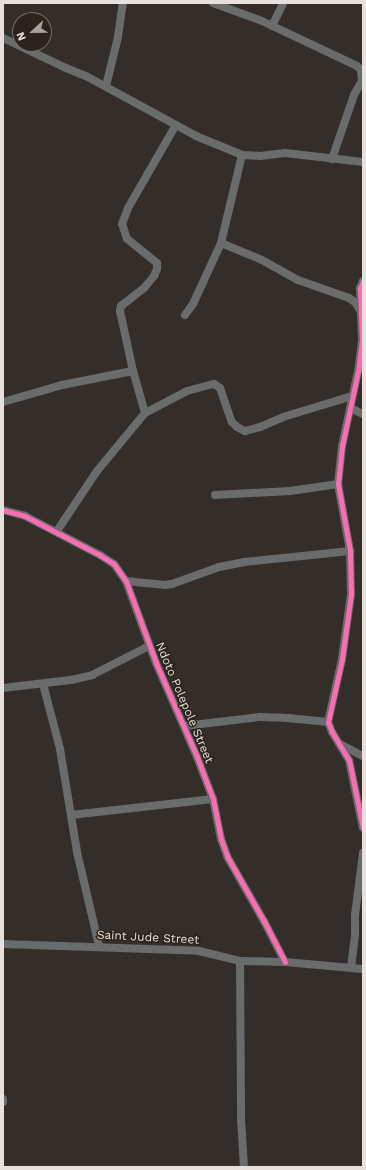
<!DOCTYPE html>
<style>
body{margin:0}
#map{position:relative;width:366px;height:1170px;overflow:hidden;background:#342e2a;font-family:"Work Sans",sans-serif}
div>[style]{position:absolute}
.minor>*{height:8px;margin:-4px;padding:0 4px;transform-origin:4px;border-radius:4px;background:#6a6b6b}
.cycleway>*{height:5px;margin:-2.5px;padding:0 2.5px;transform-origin:2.5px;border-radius:2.5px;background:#f96db3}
span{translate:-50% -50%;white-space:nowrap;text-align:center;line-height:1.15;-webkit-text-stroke:3px #2d231d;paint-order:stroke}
.street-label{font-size:12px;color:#e7e0dc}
.frame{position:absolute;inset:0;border:4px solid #e7e0dc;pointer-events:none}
.north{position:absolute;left:12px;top:12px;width:40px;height:40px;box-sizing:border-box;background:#2d231d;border:1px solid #776f69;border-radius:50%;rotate:248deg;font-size:11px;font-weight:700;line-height:16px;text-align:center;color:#e7e0dc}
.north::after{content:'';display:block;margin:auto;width:14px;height:18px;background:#a8a29e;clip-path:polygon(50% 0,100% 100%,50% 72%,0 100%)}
</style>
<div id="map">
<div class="minor">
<i style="left:213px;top:3px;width:52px;rotate:20.2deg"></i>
<i style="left:262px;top:21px;width:105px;rotate:25.3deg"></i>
<i style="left:357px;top:66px;width:6px;rotate:45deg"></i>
<i style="left:361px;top:70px;width:11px;rotate:85deg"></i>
<i style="left:362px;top:81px;width:16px;rotate:120deg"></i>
<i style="left:354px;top:95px;width:68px;rotate:109deg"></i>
<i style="left:272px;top:26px;width:25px;rotate:-64deg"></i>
<i style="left:3px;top:38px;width:70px;rotate:25.5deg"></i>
<i style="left:66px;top:68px;width:22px;rotate:22deg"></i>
<i style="left:86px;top:76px;width:125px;rotate:28.6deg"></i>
<i style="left:196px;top:136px;width:50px;rotate:22.4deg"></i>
<i style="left:242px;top:155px;width:18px;rotate:3deg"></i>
<i style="left:260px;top:156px;width:25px;rotate:-7deg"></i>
<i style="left:285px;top:153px;width:79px;rotate:6.6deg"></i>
<i style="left:106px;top:86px;width:50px;rotate:-76.2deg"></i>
<i style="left:118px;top:37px;width:34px;rotate:-82deg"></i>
<i style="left:221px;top:243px;width:44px;rotate:22.5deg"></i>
<i style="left:262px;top:260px;width:41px;rotate:29.1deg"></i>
<i style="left:298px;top:280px;width:54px;rotate:19.4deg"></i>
<i style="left:349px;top:298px;width:7px;rotate:34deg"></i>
<i style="left:355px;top:302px;width:12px;rotate:59deg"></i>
<i style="left:363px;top:281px;width:8px;rotate:113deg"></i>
<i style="left:360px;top:288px;width:52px;rotate:87.8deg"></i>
<i style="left:362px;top:340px;width:31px;rotate:97deg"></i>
<i style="left:358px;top:371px;width:77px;rotate:102deg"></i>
<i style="left:342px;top:446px;width:38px;rotate:96deg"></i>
<i style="left:338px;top:484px;width:68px;rotate:79.8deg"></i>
<i style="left:350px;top:551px;width:43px;rotate:88.7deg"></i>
<i style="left:351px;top:594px;width:66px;rotate:97.9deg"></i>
<i style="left:342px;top:659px;width:65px;rotate:102.5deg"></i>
<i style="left:328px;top:722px;width:11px;rotate:68deg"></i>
<i style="left:332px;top:732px;width:33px;rotate:59deg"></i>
<i style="left:349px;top:760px;width:69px;rotate:78.4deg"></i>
<i style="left:185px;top:315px;width:14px;rotate:-54deg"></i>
<i style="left:193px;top:304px;width:67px;rotate:-65.3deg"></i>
<i style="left:221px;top:243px;width:90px;rotate:-76.6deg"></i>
<i style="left:3px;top:402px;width:61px;rotate:-16.1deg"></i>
<i style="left:62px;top:385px;width:72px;rotate:-11.2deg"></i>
<i style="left:350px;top:408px;width:14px;rotate:25deg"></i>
<i style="left:145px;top:413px;width:44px;rotate:-105.9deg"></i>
<i style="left:133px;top:371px;width:61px;rotate:-102.2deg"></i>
<i style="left:120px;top:311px;width:5px;rotate:-79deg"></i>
<i style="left:121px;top:306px;width:29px;rotate:-38deg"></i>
<i style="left:144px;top:288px;width:16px;rotate:-50deg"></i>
<i style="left:154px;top:276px;width:8px;rotate:-67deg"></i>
<i style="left:157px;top:269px;width:6px;rotate:-90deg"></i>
<i style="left:157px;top:263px;width:38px;rotate:-141deg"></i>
<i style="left:127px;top:239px;width:16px;rotate:-108deg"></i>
<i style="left:122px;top:224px;width:17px;rotate:-69deg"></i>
<i style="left:128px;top:208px;width:96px;rotate:-60deg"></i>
<i style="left:215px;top:495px;width:75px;rotate:-3.1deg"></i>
<i style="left:290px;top:491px;width:49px;rotate:-8.3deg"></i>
<i style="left:3px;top:510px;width:23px;rotate:15deg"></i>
<i style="left:25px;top:516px;width:85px;rotate:27.5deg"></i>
<i style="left:100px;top:555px;width:17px;rotate:33deg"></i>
<i style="left:114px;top:564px;width:21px;rotate:55deg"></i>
<i style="left:126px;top:581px;width:87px;rotate:69.9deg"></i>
<i style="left:156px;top:663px;width:103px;rotate:66.4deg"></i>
<i style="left:197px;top:757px;width:45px;rotate:69.1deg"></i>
<i style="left:213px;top:799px;width:41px;rotate:78.7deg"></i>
<i style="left:221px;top:839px;width:20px;rotate:70deg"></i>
<i style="left:228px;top:858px;width:73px;rotate:60.3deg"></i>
<i style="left:264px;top:921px;width:46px;rotate:62.9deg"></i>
<i style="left:57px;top:531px;width:72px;rotate:-56.3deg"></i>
<i style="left:97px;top:471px;width:75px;rotate:-50.4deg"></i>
<i style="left:145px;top:413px;width:47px;rotate:-27.6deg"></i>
<i style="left:187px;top:391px;width:28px;rotate:-15deg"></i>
<i style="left:214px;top:384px;width:7px;rotate:34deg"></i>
<i style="left:220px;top:388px;width:36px;rotate:71deg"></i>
<i style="left:232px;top:422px;width:7px;rotate:45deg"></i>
<i style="left:237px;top:427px;width:9px;rotate:27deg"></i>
<i style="left:245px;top:431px;width:16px;rotate:-15deg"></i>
<i style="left:260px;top:427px;width:25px;rotate:-23deg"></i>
<i style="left:283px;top:417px;width:72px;rotate:-16.9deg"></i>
<i style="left:126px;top:581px;width:39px;rotate:6deg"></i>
<i style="left:165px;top:585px;width:7px;rotate:-8deg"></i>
<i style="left:172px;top:584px;width:50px;rotate:-19.9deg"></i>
<i style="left:219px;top:567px;width:25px;rotate:-11deg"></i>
<i style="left:244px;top:562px;width:107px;rotate:-5.9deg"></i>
<i style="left:43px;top:684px;width:67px;rotate:75.3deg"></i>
<i style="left:60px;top:749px;width:104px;rotate:80.6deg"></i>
<i style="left:77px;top:852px;width:97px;rotate:76.8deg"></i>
<i style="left:3px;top:688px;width:68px;rotate:-6.7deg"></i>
<i style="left:71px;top:680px;width:22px;rotate:-13deg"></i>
<i style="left:92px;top:675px;width:64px;rotate:-27deg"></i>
<i style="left:184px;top:726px;width:77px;rotate:-6.8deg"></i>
<i style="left:260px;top:717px;width:28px;rotate:2deg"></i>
<i style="left:288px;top:718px;width:40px;rotate:5.7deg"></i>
<i style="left:340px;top:744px;width:26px;rotate:28deg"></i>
<i style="left:71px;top:815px;width:143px;rotate:-6.4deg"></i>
<i style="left:3px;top:944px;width:196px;rotate:2deg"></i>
<i style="left:199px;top:951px;width:42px;rotate:13.7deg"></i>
<i style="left:240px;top:961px;width:45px;rotate:1.3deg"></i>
<i style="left:285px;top:962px;width:78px;rotate:5.1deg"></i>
<i style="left:240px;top:961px;width:158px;rotate:89.6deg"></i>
<i style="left:241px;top:1119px;width:48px;rotate:86.4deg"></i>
<i style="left:351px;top:968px;width:35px;rotate:-83deg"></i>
<i style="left:355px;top:933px;width:18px;rotate:-90deg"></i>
<i style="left:355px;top:915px;width:63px;rotate:-82.6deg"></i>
<i style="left:3px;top:1099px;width:3px;rotate:90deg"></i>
</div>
<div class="cycleway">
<i style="left:363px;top:281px;width:8px;rotate:113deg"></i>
<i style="left:360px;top:288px;width:52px;rotate:87.8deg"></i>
<i style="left:362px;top:340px;width:31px;rotate:97deg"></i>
<i style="left:358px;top:371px;width:77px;rotate:102deg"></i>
<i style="left:342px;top:446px;width:38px;rotate:96deg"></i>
<i style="left:338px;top:484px;width:68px;rotate:79.8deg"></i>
<i style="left:350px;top:551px;width:43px;rotate:88.7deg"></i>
<i style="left:351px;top:594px;width:66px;rotate:97.9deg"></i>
<i style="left:342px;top:659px;width:65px;rotate:102.5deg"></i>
<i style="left:328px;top:722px;width:11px;rotate:68deg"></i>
<i style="left:332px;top:732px;width:33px;rotate:59deg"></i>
<i style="left:349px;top:760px;width:69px;rotate:78.4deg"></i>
<i style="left:3px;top:510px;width:23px;rotate:15deg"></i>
<i style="left:25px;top:516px;width:85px;rotate:27.5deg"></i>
<i style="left:100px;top:555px;width:17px;rotate:33deg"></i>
<i style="left:114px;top:564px;width:21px;rotate:55deg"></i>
<i style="left:126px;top:581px;width:87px;rotate:69.9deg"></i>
<i style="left:156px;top:663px;width:103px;rotate:66.4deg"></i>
<i style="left:197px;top:757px;width:45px;rotate:69.1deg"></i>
<i style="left:213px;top:799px;width:41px;rotate:78.7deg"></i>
<i style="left:221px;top:839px;width:20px;rotate:70deg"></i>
<i style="left:228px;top:858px;width:73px;rotate:60.3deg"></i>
<i style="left:264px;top:921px;width:46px;rotate:62.9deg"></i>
</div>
<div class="street-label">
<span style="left:184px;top:703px;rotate:67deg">Ndoto Polepole Street</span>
<span style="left:148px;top:938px;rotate:3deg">Saint Jude Street</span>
</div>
<div class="frame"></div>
<div class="north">N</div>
</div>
